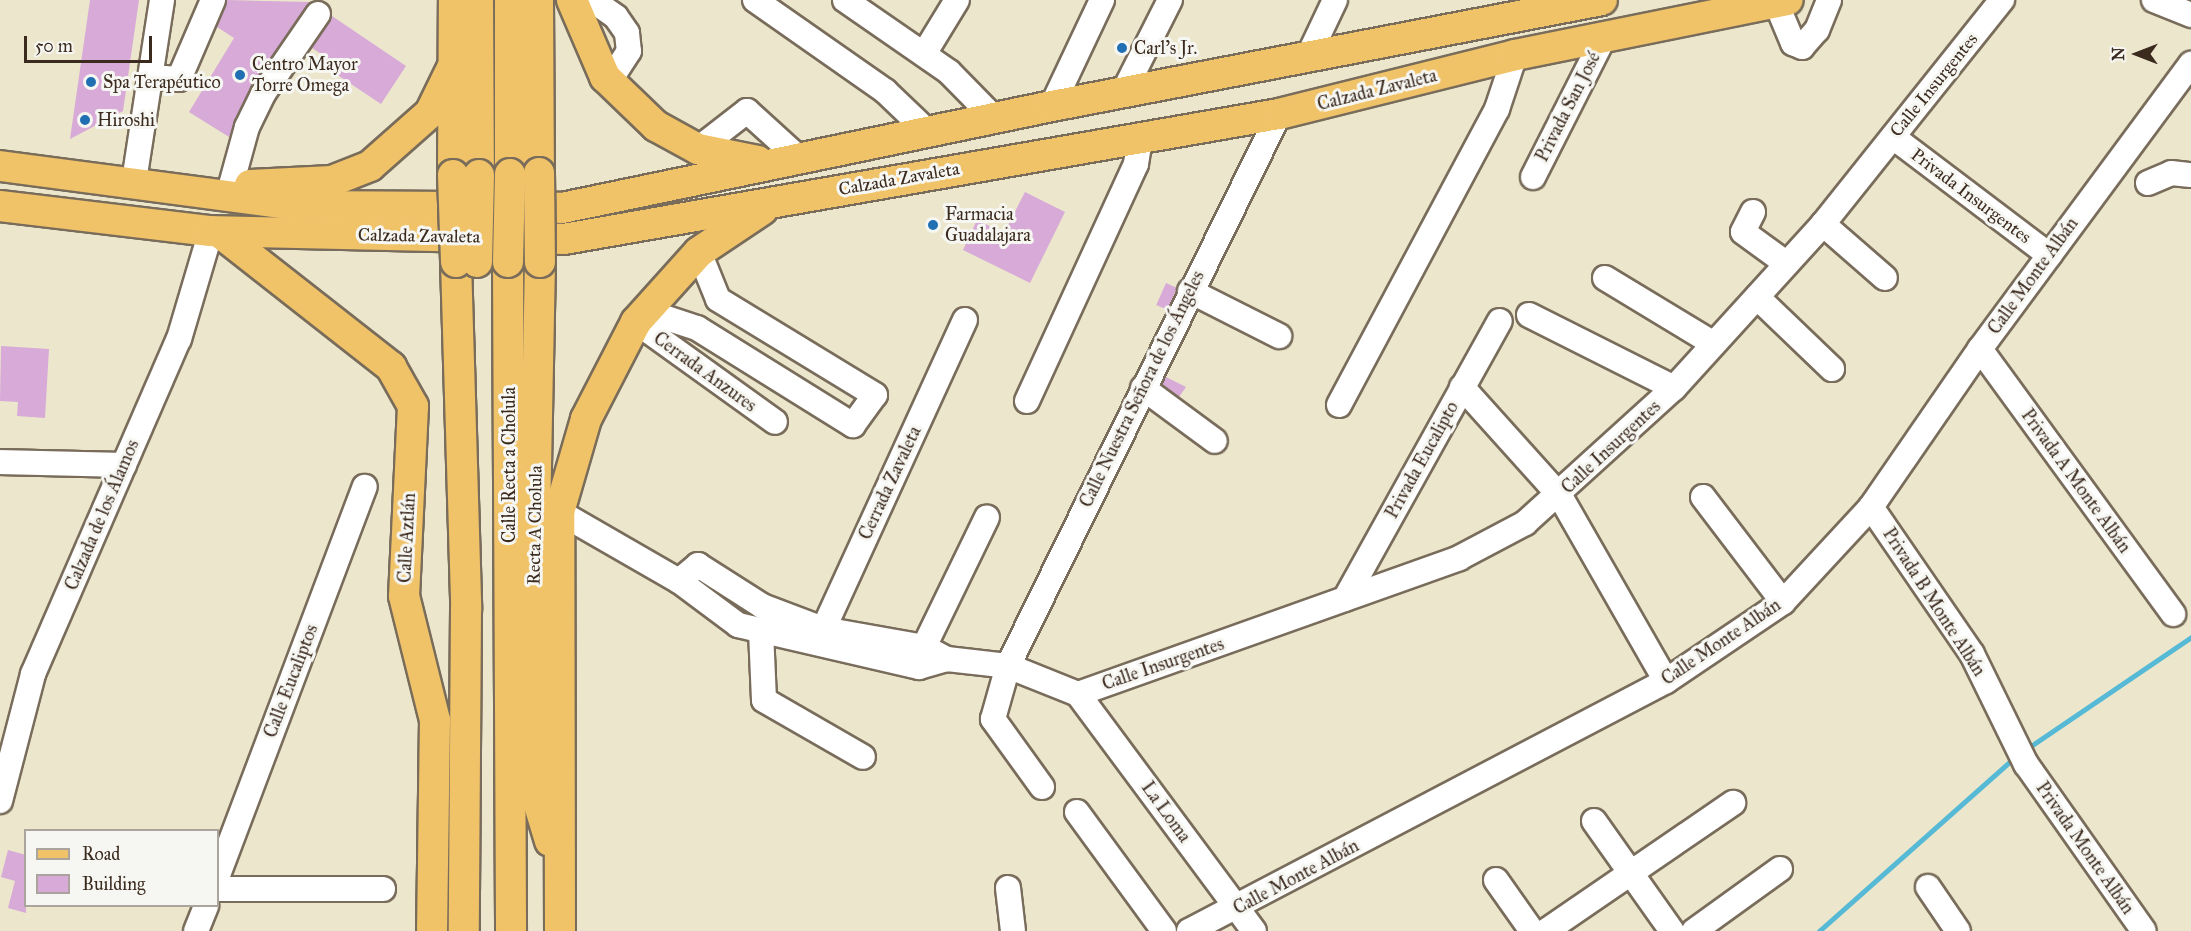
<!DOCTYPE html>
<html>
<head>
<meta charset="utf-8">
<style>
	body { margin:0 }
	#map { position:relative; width:2191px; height:931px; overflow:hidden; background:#ece7cc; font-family:"IM FELL Great Primer",serif }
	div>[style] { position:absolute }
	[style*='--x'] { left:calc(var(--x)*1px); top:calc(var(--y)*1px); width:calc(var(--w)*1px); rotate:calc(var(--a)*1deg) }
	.stream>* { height:5px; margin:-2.5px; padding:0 2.5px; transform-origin:2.5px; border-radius:2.5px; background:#56b9d5 }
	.building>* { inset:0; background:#d7aad8; transform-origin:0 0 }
	.roads { filter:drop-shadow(2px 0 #796c5b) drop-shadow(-2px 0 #796c5b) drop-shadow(0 2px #796c5b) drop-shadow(0 -2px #796c5b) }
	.minor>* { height:24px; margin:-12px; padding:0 12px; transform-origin:12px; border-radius:12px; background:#fff }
	.major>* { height:30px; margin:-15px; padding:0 15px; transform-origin:15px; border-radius:15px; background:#f1c369 }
	.bridges { filter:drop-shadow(2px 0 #796c5b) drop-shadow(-2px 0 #796c5b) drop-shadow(0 2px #796c5b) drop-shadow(0 -2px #796c5b) }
	.major-bridge>* { height:30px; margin:-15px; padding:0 15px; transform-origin:15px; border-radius:15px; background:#f1c369 }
	.dots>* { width:16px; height:16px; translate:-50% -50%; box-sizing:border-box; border:3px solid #f6f6f2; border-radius:50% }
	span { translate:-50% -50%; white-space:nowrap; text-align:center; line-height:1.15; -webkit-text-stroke:6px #f6f6f2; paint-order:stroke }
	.poi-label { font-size:18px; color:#3b2a1e }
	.left { translate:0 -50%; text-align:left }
	.street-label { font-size:18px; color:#3b2a1e }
	.legend { position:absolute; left:24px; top:829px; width:195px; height:78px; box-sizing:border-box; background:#f6f6f2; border:2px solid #aba49d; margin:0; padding:8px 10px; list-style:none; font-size:18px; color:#3b2a1e }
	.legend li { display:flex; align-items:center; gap:12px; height:30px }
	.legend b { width:30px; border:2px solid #aba49d }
	.north { position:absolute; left:2107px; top:24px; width:60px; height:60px; -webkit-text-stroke:4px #f6f6f2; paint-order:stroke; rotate:270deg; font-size:16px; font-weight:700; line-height:24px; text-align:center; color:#3b2a1e }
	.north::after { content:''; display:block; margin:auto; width:21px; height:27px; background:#3b2a1e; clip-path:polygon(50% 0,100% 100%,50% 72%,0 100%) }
	.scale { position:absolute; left:24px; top:36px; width:128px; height:27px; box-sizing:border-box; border:3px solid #3b2a1e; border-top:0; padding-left:8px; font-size:18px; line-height:21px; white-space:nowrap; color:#3b2a1e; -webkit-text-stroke:4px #f6f6f2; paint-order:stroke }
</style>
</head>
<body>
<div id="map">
	<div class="stream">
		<i style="--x:2025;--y:750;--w:201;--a:-34.2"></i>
		<i style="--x:1819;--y:931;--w:262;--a:-41.6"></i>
	</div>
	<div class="building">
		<i style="clip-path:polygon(90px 0,139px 0,123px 111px,70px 139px)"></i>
		<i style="clip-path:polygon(227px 0,311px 2px,251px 86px,229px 137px,189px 112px,234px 38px,217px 27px)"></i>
		<i style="clip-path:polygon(332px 16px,406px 66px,381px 104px,321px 64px,326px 57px,312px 48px)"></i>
		<i style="clip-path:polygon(1025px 192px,1065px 212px,1030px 283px,963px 250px,977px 220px,1004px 233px)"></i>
		<i style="left:1166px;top:283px;width:12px;height:24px;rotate:24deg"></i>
		<i style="clip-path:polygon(1px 346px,49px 349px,45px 418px,17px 416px,18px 402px,0 401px)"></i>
		<i style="clip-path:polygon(1166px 377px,1186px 387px,1179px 397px,1162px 384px)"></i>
		<i style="clip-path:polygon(8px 850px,26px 855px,26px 913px,8px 908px,15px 881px,1px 877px)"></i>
	</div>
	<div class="roads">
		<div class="minor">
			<i style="--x:592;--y:0;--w:29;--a:35"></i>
			<i style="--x:616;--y:17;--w:19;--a:55"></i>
			<i style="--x:627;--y:33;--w:18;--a:84"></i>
			<i style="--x:629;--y:51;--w:37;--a:123"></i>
			<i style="--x:755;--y:0;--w:159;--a:35"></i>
			<i style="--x:885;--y:91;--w:59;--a:43.6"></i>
			<i style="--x:845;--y:0;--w:126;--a:34.7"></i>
			<i style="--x:949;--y:72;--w:64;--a:45.6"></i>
			<i style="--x:1775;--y:0;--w:47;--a:67.3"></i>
			<i style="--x:1793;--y:43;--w:10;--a:24"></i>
			<i style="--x:1802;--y:47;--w:23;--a:-49"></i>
			<i style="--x:1817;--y:30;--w:32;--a:-68"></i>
			<i style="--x:2154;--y:0;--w:40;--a:22"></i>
			<i style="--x:924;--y:54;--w:63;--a:-58.6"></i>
			<i style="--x:1307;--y:59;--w:65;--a:-64.6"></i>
			<i style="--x:151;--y:77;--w:28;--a:4"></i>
			<i style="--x:179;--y:79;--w:86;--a:-66.7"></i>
			<i style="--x:1123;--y:93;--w:104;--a:-63.2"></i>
			<i style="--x:1052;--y:106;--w:117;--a:-64.7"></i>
			<i style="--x:1893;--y:137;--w:196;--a:37.1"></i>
			<i style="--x:698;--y:149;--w:62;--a:-37.8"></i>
			<i style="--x:747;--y:111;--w:72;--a:42.2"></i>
			<i style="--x:1533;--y:177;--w:157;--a:-63.1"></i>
			<i style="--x:134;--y:181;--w:183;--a:-81.2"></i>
			<i style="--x:2148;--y:183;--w:25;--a:-23"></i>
			<i style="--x:2171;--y:173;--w:20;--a:6"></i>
			<i style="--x:231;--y:185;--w:60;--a:-74.6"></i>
			<i style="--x:247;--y:127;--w:37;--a:-64"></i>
			<i style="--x:263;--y:94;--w:97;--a:-55.5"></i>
			<i style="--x:1753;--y:212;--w:22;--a:117"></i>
			<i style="--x:1743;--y:232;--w:54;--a:36"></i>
			<i style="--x:1823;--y:224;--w:82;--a:41.1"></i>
			<i style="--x:1605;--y:278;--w:127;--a:31.2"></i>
			<i style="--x:1190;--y:291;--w:100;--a:26.8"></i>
			<i style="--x:1757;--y:297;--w:104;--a:43.8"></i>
			<i style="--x:645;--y:311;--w:55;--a:18.1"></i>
			<i style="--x:697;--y:328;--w:184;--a:31.9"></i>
			<i style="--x:853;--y:425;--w:37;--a:-54"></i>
			<i style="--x:875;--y:395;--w:184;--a:-148.6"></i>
			<i style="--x:718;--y:299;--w:51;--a:-112"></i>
			<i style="--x:1529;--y:315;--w:162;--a:26.7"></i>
			<i style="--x:636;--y:322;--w:171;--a:35.7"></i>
			<i style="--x:1980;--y:349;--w:328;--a:53.9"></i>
			<i style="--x:1462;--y:387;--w:147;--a:48"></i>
			<i style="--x:1560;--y:496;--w:213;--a:60.2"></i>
			<i style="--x:1143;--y:388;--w:89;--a:36.4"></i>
			<i style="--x:1027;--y:401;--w:261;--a:-65.3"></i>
			<i style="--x:1136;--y:164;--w:25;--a:-81"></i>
			<i style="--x:1339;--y:405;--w:336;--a:-61.9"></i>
			<i style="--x:1497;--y:109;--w:57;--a:-71.6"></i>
			<i style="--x:0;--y:462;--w:124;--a:1.4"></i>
			<i style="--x:1703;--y:497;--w:132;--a:52.7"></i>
			<i style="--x:1871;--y:507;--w:178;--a:55.5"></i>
			<i style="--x:1972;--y:654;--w:123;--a:63.9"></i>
			<i style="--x:2026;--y:764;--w:204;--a:54.8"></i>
			<i style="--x:559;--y:512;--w:138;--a:29.9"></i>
			<i style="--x:679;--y:581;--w:74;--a:36.7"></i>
			<i style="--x:738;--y:625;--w:186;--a:13.1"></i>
			<i style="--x:919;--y:667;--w:29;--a:-16"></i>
			<i style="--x:679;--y:581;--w:25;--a:-40"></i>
			<i style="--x:698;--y:565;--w:76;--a:32.6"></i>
			<i style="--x:762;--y:606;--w:65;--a:20.7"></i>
			<i style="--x:823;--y:629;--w:103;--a:10.1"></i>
			<i style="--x:924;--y:647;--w:26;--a:28"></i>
			<i style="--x:947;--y:659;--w:61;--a:6.5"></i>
			<i style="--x:1008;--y:666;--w:75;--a:21.8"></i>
			<i style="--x:1078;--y:694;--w:295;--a:53.4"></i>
			<i style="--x:1345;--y:599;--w:318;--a:-60.9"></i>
			<i style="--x:761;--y:631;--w:69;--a:87.5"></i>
			<i style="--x:764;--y:700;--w:114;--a:29.9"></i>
			<i style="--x:818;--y:641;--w:353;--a:-65.4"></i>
			<i style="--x:924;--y:647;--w:144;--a:-64.1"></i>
			<i style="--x:1078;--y:694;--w:405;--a:-19.6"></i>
			<i style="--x:1459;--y:558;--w:75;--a:-27.9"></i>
			<i style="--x:1525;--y:523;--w:201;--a:-42.2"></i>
			<i style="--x:1674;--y:388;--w:222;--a:-47.7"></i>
			<i style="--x:1823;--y:224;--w:287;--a:-51.4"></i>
			<i style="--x:1042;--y:787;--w:84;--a:-125.8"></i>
			<i style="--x:993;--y:719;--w:55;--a:-74.2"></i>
			<i style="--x:1008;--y:666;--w:615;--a:-63.85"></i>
			<i style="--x:0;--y:801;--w:131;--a:-75.4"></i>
			<i style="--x:33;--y:674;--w:365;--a:-66.5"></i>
			<i style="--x:179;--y:339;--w:113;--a:-73.5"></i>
			<i style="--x:1077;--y:812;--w:147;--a:53.8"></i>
			<i style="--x:1594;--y:821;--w:135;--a:54.7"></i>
			<i style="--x:218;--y:875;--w:415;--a:-69.3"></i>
			<i style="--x:1496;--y:880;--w:62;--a:54.8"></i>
			<i style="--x:1928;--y:887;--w:53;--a:55.7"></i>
			<i style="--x:1008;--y:888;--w:43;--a:83.4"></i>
			<i style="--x:218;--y:889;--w:165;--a:0"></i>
			<i style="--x:196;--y:931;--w:27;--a:-68"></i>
			<i style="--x:1189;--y:931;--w:539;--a:-27.66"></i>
			<i style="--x:1666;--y:681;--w:141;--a:-34"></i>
			<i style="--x:1783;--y:602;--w:129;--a:-47.2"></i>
			<i style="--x:1871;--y:507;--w:192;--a:-55.4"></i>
			<i style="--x:1980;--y:349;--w:355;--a:-53.5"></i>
			<i style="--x:1546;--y:931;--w:227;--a:-34.4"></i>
			<i style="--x:1694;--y:931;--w:106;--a:-35.8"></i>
		</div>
		<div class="major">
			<i style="--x:478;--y:0;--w:175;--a:89.7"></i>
			<i style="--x:510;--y:0;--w:174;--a:90"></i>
			<i style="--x:538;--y:0;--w:173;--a:89.7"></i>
			<i style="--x:572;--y:0;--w:84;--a:66.8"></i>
			<i style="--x:605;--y:77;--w:71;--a:43.9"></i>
			<i style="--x:656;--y:126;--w:48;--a:28.7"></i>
			<i style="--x:698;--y:149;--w:61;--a:11.3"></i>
			<i style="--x:0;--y:166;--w:305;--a:7.5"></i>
			<i style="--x:302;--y:206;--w:260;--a:0.4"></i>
			<i style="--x:562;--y:208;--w:501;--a:-11.76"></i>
			<i style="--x:1052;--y:106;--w:560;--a:-10.91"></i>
			<i style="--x:453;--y:175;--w:175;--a:-89.7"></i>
			<i style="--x:250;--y:185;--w:82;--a:-2.8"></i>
			<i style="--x:332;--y:181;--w:41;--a:-21.5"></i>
			<i style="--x:370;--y:166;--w:80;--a:-41.5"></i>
			<i style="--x:430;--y:113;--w:55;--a:-63.9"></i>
			<i style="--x:0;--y:206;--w:212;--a:6.8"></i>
			<i style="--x:211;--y:231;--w:353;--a:1.3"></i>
			<i style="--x:564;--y:239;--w:726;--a:-9.92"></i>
			<i style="--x:1279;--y:114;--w:243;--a:-14"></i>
			<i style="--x:1515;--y:55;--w:278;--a:-11.4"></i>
			<i style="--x:219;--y:232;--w:219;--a:38.1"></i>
			<i style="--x:391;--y:367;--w:45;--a:60.6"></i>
			<i style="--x:413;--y:406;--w:190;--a:92.7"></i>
			<i style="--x:404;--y:596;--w:128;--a:76"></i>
			<i style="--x:435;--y:720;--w:211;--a:90.8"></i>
			<i style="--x:456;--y:262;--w:347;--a:88.3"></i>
			<i style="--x:466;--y:609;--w:322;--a:90.4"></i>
			<i style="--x:508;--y:262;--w:669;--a:89.74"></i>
			<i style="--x:540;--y:262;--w:513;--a:91.12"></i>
			<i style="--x:530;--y:775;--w:69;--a:73.1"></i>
			<i style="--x:560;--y:931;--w:419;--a:-90.1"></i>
			<i style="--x:559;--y:512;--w:97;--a:-73.8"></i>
			<i style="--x:586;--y:419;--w:109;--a:-62.7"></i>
			<i style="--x:636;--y:322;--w:94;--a:-48"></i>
			<i style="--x:699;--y:252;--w:76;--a:-33.7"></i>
		</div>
	</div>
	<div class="bridges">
		<div class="major-bridge">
			<i style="--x:539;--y:173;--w:89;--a:89.4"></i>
			<i style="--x:453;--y:175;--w:87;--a:88"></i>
			<i style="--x:477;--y:262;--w:87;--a:-88.7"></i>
			<i style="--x:508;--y:262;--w:88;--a:-88.7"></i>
		</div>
	</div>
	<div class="dots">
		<i style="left:1122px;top:48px;background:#1f6fb2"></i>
		<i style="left:240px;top:75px;background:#1f6fb2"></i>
		<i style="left:91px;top:82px;background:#1f6fb2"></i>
		<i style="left:85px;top:120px;background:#1f6fb2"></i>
		<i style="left:933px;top:225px;background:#1f6fb2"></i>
	</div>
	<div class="poi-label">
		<span class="left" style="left:1134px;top:48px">Carl's Jr.</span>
		<span class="left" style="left:252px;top:75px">Centro Mayor<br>Torre Omega</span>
		<span class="left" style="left:103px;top:82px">Spa Terapéutico</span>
		<span class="left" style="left:97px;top:120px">Hiroshi</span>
		<span class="left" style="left:945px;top:225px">Farmacia<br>Guadalajara</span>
	</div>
	<div class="street-label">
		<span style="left:1934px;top:85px;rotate:-51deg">Calle Insurgentes</span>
		<span style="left:1377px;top:90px;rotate:-14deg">Calzada Zavaleta</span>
		<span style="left:1568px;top:107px;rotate:-63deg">Privada San José</span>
		<span style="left:899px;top:179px;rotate:-10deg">Calzada Zavaleta</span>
		<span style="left:1971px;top:196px;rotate:37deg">Privada Insurgentes</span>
		<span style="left:419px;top:236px;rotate:1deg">Calzada Zavaleta</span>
		<span style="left:2033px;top:276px;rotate:-54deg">Calle Monte Albán</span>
		<span style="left:705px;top:372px;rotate:36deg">Cerrada Anzures</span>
		<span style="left:1142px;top:389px;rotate:-64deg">Calle Nuestra Señora de los Ángeles</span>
		<span style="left:1611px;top:447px;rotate:-43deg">Calle Insurgentes</span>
		<span style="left:1422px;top:460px;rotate:-61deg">Privada Eucalipto</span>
		<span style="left:509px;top:465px;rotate:-90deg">Calle Recta a Cholula</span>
		<span style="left:2076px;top:481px;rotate:54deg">Privada A Monte Albán</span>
		<span style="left:890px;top:483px;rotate:-65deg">Cerrada Zavaleta</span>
		<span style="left:102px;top:515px;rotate:-67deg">Calzada de los Álamos</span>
		<span style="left:535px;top:525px;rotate:-89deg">Recta A Cholula</span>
		<span style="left:407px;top:538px;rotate:-87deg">Calle Aztlán</span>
		<span style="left:1934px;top:602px;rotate:57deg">Privada B Monte Albán</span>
		<span style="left:1721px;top:642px;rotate:-34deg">Calle Monte Albán</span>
		<span style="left:1163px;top:664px;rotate:-19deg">Calle Insurgentes</span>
		<span style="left:291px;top:681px;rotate:-69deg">Calle Eucaliptos</span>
		<span style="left:1166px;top:812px;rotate:54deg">La Loma</span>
		<span style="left:2085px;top:848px;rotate:55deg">Privada Monte Albán</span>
		<span style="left:1296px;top:877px;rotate:-28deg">Calle Monte Albán</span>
	</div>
	<ul class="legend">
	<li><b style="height:8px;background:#f1c369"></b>Road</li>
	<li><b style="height:16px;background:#d7aad8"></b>Building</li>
	</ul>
	<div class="north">N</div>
	<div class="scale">50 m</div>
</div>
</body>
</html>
